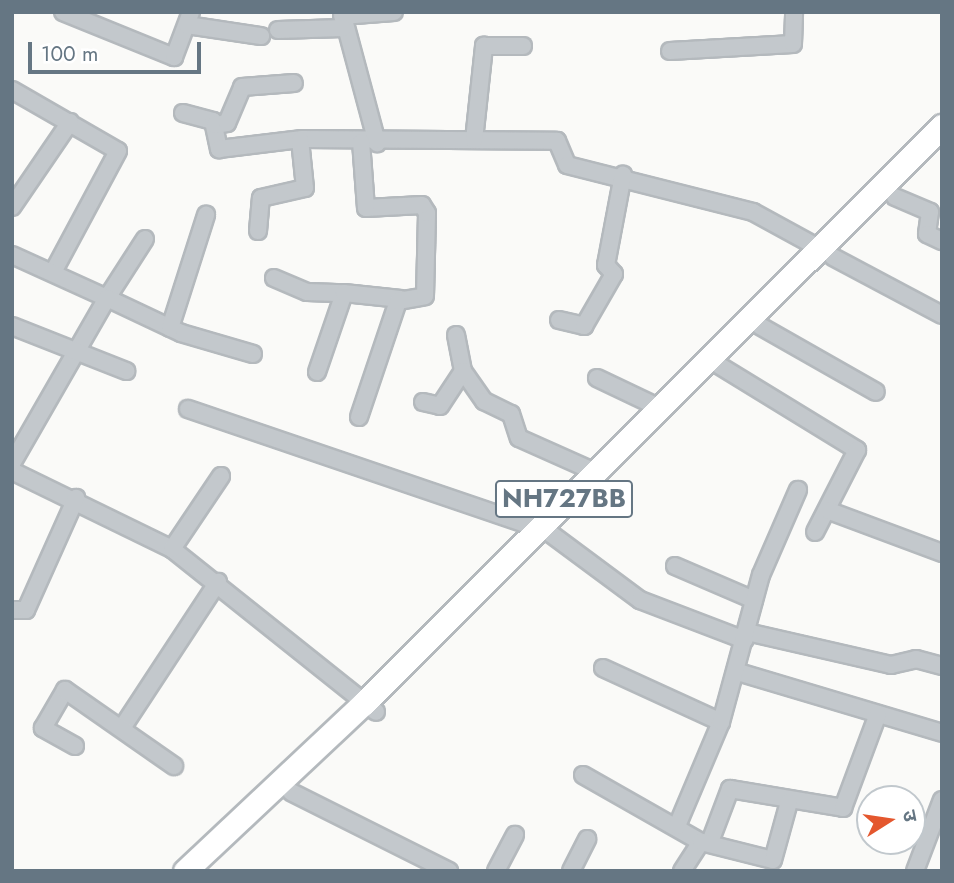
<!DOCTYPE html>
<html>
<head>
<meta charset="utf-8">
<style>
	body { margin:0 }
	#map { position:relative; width:954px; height:883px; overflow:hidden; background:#fafaf8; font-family:Jost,"Noto Sans Devanagari",sans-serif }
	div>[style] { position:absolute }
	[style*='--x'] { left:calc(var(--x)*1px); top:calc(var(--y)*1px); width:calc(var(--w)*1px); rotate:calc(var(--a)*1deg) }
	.roads { filter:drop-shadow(2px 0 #b4b9bd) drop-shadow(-2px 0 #b4b9bd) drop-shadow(0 2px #b4b9bd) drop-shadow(0 -2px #b4b9bd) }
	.minor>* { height:16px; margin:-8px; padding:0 8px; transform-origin:8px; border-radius:8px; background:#c3c8cc }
	.highway>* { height:23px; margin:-11.5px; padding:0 11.5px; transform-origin:11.5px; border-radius:11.5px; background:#fff }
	span { translate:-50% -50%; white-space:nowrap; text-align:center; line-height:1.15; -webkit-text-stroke:7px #fff; paint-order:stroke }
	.shield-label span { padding:2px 5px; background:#fff; border:2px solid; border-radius:5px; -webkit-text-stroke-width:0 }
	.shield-label { font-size:26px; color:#657683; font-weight:700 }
	.frame { position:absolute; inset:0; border:14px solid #657683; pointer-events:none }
	.north { position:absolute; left:856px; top:785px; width:70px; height:70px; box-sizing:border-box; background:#fff; border:2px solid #c1c8cd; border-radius:50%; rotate:78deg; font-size:19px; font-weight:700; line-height:28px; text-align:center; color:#657683 }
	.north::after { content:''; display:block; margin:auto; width:24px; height:32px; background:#e4572e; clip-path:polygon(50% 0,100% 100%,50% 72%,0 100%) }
	.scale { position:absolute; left:28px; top:42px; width:173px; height:32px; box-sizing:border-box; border:4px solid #657683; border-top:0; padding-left:9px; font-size:21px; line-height:24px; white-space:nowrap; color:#657683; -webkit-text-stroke:5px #fff; paint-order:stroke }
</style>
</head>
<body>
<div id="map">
	<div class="roads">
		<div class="minor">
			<i style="--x:63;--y:12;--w:120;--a:22.1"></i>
			<i style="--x:174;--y:57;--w:48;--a:-69.3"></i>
			<i style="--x:342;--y:12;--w:136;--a:75"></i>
			<i style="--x:342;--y:16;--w:52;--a:-4.4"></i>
			<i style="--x:187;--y:25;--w:75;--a:8.5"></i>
			<i style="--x:278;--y:30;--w:65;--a:-1.8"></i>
			<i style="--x:670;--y:51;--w:123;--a:-3.3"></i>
			<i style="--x:793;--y:44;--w:32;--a:-88"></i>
			<i style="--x:12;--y:90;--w:122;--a:29.9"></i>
			<i style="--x:118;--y:151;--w:137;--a:118.2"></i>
			<i style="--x:183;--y:113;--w:31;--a:15"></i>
			<i style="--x:213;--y:121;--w:29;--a:78"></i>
			<i style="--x:219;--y:149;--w:84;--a:-6.9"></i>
			<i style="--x:302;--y:139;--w:255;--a:0.4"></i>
			<i style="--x:557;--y:141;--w:26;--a:67"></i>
			<i style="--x:567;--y:165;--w:192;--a:14.2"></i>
			<i style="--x:753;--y:212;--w:75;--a:28.6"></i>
			<i style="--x:215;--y:125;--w:12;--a:-9"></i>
			<i style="--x:227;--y:123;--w:39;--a:-67"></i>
			<i style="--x:242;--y:87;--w:52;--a:-4.4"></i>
			<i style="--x:474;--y:140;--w:95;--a:-83.9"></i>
			<i style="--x:484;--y:46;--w:39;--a:0"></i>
			<i style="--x:895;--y:197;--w:38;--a:23"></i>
			<i style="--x:930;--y:212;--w:22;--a:98"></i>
			<i style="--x:927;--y:234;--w:17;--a:25"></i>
			<i style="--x:12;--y:207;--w:103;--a:-55.7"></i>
			<i style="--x:258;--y:231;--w:33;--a:-85"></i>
			<i style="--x:261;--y:198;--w:45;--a:-12.8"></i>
			<i style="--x:305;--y:188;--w:48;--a:-95.9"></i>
			<i style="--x:145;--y:239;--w:70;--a:122.8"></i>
			<i style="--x:107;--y:298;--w:82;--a:25.3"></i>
			<i style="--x:181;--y:333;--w:75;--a:16.3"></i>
			<i style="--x:12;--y:255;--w:104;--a:24.4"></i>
			<i style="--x:107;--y:298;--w:190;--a:119.9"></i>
			<i style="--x:833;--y:257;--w:123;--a:28"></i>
			<i style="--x:274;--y:278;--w:36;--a:23"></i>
			<i style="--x:307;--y:292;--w:37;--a:2"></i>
			<i style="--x:559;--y:320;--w:26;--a:13"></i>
			<i style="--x:584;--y:326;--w:60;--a:-60"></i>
			<i style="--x:614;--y:274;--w:12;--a:-132"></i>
			<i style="--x:606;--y:265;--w:92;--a:-79.3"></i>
			<i style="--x:12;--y:326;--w:123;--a:21.5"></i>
			<i style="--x:760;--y:326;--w:133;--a:29.6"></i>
			<i style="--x:170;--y:328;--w:119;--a:-72.3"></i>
			<i style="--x:456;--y:335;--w:37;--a:79"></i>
			<i style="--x:463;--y:371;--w:37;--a:55"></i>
			<i style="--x:484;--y:401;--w:30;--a:26"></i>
			<i style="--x:511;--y:414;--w:25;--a:72"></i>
			<i style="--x:519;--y:438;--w:81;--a:24"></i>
			<i style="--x:720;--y:366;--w:161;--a:31.5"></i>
			<i style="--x:857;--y:450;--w:92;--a:117.1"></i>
			<i style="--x:317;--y:372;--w:83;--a:-71.1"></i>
			<i style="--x:344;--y:293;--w:57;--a:6"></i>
			<i style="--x:597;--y:378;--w:68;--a:25.4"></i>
			<i style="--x:423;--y:402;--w:17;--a:13"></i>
			<i style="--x:440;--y:406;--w:42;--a:-56.7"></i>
			<i style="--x:188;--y:409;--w:367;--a:18.8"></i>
			<i style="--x:359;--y:417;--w:122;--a:-71.4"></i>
			<i style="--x:398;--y:301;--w:27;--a:-10"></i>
			<i style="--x:425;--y:296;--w:83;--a:-88.6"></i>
			<i style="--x:427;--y:213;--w:9;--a:-122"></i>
			<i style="--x:422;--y:205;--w:56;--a:176.9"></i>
			<i style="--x:366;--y:208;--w:66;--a:-94.3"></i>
			<i style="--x:12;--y:471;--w:178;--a:26"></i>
			<i style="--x:172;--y:549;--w:261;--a:38.6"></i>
			<i style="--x:827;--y:510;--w:123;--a:20.5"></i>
			<i style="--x:551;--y:534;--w:111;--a:36.6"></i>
			<i style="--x:640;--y:600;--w:112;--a:20.9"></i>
			<i style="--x:172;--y:549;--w:88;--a:-56.1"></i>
			<i style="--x:675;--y:566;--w:86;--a:23.3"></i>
			<i style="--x:12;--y:610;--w:14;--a:0"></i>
			<i style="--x:26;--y:610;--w:123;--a:-65.9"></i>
			<i style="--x:747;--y:632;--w:148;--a:12.9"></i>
			<i style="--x:891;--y:665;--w:26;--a:-13"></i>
			<i style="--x:916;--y:659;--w:27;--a:15"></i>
			<i style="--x:603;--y:668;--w:130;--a:24.6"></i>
			<i style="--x:738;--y:672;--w:213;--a:16.6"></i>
			<i style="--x:122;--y:728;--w:175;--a:-56.7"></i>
			<i style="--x:75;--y:746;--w:37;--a:-151"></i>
			<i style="--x:43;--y:728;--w:44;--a:-59.9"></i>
			<i style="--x:65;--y:690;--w:133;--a:34.9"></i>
			<i style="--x:583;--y:775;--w:136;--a:29.6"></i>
			<i style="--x:291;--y:792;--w:177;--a:26.6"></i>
			<i style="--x:677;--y:826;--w:113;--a:-67.1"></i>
			<i style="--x:721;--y:722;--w:152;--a:-74.8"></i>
			<i style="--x:761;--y:575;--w:93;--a:-66.5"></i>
			<i style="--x:710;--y:842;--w:57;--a:-69.3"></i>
			<i style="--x:730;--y:789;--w:115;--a:9.5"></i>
			<i style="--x:843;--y:808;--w:100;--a:-69.6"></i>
			<i style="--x:496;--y:871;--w:41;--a:-62.2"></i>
			<i style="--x:571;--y:871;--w:36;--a:-63"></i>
			<i style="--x:682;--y:871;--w:35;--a:-57"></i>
			<i style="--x:701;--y:842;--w:74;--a:14"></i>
			<i style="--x:773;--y:860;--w:60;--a:-74.6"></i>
			<i style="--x:915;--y:871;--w:76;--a:-69.2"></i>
		</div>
		<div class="highway">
			<i style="--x:185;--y:871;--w:245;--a:-43.2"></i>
			<i style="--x:364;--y:703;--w:817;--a:-44.95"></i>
		</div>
	</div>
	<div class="shield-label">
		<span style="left:564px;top:499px">NH727BB</span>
	</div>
	<div class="frame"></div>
	<div class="north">उ</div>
	<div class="scale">100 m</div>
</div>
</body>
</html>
